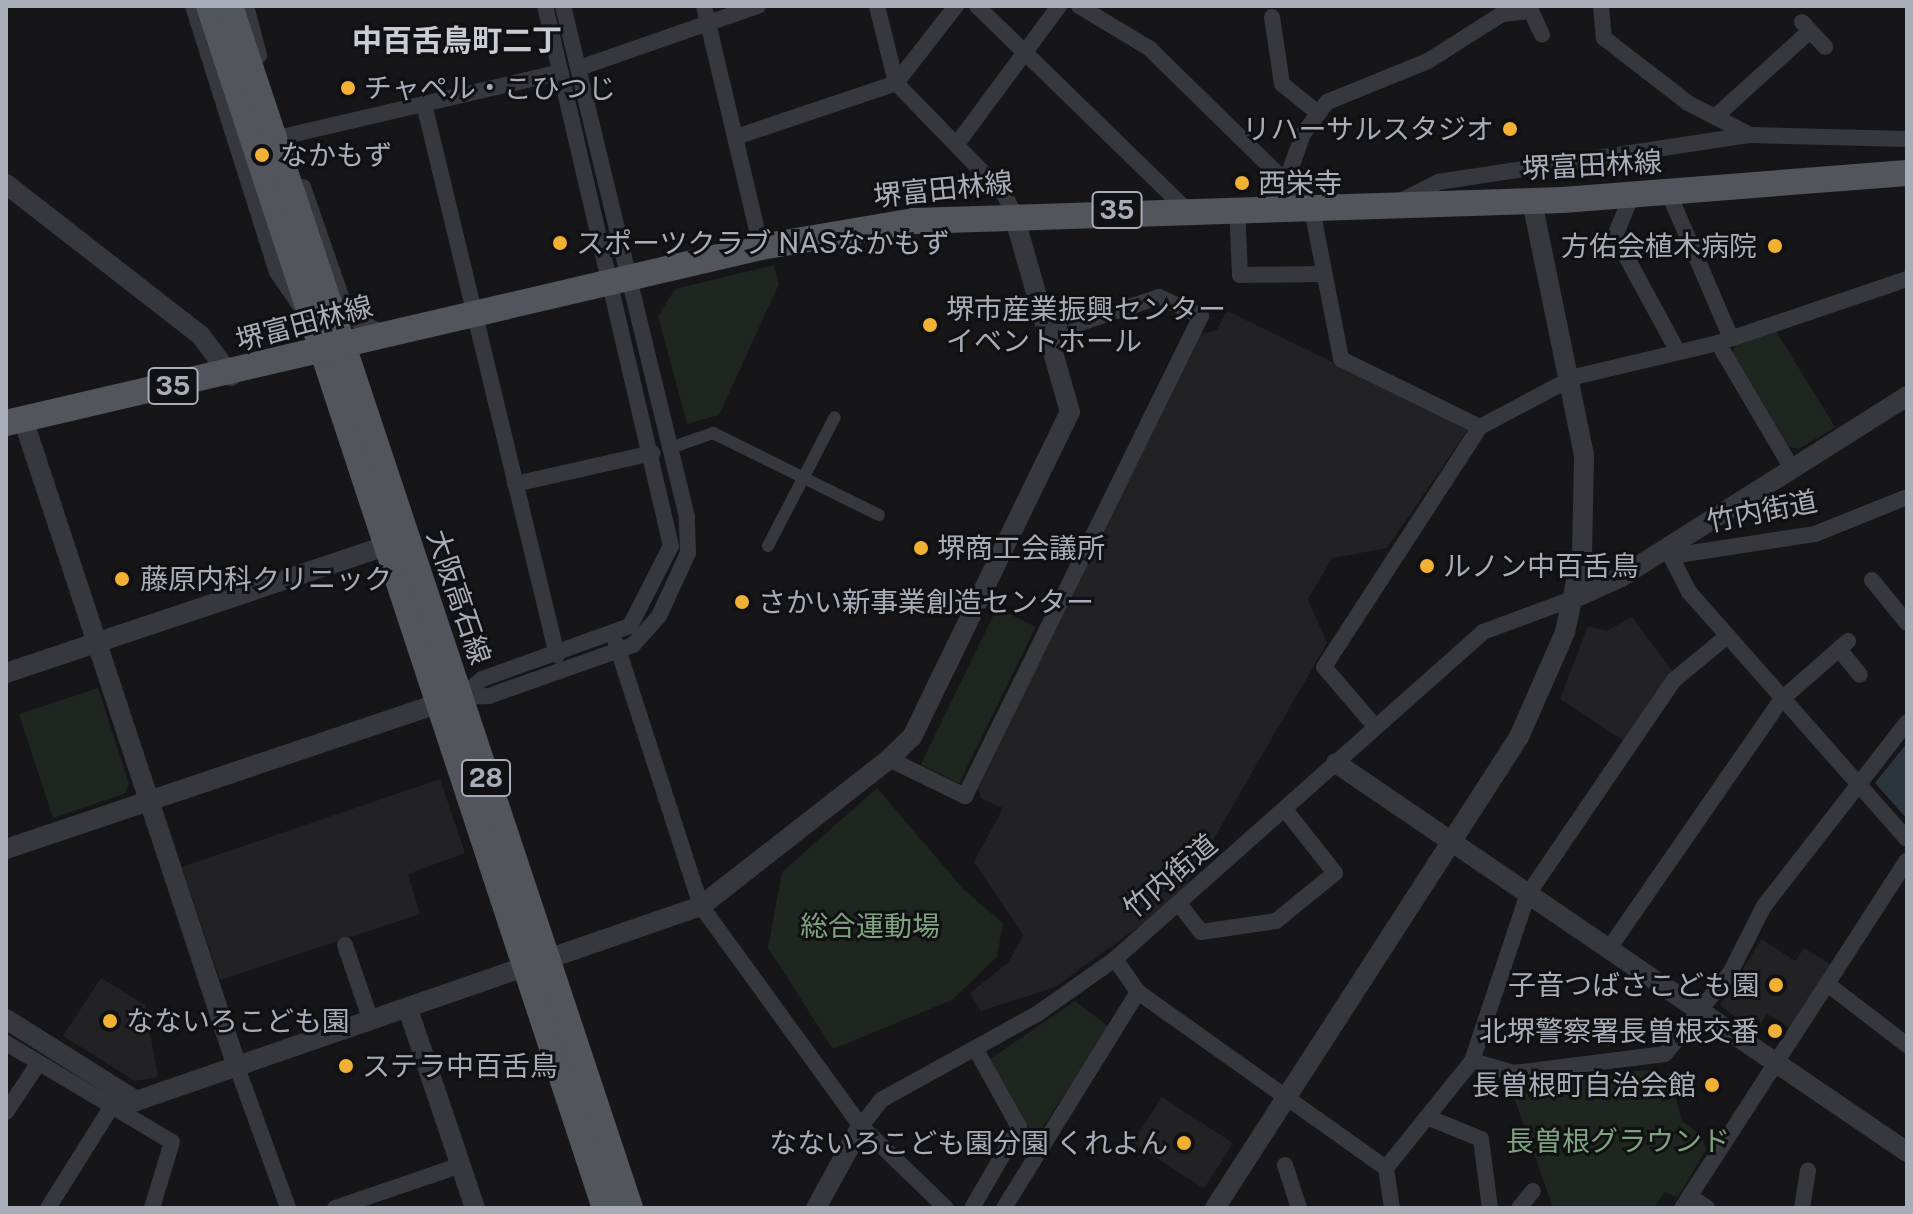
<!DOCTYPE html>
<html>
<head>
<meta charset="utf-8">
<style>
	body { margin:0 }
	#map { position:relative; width:1913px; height:1214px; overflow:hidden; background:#161618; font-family:"Public Sans","Noto Sans JP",sans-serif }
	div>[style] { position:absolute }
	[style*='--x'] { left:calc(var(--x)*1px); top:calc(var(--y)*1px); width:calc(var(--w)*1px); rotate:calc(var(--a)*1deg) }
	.built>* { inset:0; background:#222225; transform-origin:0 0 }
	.green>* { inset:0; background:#1e261f; transform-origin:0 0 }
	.water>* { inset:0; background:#2c353c }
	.pedestrian>* { height:12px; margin:-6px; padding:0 6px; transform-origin:6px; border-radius:6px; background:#37383d }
	.minor>* { height:16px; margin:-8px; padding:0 8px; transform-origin:8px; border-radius:8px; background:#37383d }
	.tertiary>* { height:20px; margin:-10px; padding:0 10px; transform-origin:10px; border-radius:10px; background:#37383d }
	.primary>* { height:26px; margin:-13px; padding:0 13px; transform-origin:13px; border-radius:13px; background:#53555c }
	.dots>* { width:22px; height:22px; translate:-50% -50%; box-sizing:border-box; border:4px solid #111113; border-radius:50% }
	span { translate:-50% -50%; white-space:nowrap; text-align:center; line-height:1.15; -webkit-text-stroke:6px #111113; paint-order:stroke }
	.shield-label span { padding:2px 6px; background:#111113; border:2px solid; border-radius:6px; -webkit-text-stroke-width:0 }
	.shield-label { font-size:26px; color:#a8adb8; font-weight:700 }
	.poi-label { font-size:28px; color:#a8adb8 }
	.left { translate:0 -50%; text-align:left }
	.right { translate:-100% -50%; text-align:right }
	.street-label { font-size:28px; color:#a8adb8 }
	.park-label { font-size:28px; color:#7fa381 }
	.neighbourhood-label { font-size:30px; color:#c9ccd4; font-weight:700 }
	.frame { position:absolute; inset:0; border:8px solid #a8adb8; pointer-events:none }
</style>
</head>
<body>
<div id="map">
	<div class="built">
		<i style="clip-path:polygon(1227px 311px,1469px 428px,1387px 548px,1332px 558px,1308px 599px,1327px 643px,1180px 897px,1055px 987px,981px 1011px,970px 993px,1009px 962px,1023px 935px,974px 862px,1003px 808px,981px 798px,977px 785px,1201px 334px,1217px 330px)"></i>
		<i style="clip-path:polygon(1632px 617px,1673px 672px,1624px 741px,1560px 699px,1588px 626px,1606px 631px)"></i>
		<i style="clip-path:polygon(440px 779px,465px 853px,408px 874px,420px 914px,220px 980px,182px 867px)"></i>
		<i style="clip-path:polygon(1762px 939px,1795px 961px,1804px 948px,1833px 966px,1792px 1030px,1767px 1014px,1755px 1033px,1720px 1005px)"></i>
		<i style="clip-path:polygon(101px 978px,145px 1005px,158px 1077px,135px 1081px,63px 1036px)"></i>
		<i style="left:1162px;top:1097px;width:85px;height:54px;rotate:33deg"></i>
	</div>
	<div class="green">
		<i style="clip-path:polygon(774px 265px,779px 284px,719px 415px,687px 424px,658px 316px,675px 289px)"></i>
		<i style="clip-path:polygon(1776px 331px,1835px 427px,1799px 449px,1789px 447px,1732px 352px,1737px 343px)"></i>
		<i style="left:997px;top:608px;width:43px;height:174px;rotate:26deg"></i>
		<i style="clip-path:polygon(98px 688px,129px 784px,124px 794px,53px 818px,19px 714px)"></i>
		<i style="clip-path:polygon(877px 788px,964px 890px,1003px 923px,997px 957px,952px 1000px,833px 1049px,768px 948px,782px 872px)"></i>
		<i style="clip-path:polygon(1075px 1001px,1109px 1027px,1035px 1139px,990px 1059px)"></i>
		<i style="clip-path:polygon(1648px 1070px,1676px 1098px,1682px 1121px,1701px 1135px,1706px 1150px,1677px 1198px,1665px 1192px,1654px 1208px,1553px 1208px,1509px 1083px)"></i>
	</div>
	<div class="water">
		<i style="clip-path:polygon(1907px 743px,1907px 819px,1875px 783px)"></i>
	</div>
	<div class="pedestrian">
		<i style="--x:670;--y:448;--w:46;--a:-19.2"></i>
		<i style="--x:713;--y:433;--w:185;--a:26.3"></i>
		<i style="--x:768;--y:546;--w:145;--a:-62.6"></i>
	</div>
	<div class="minor">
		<i style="--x:193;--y:6;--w:279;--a:72.5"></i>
		<i style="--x:277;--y:272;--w:50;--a:55.7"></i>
		<i style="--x:246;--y:6;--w:51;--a:75.1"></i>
		<i style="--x:758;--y:6;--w:53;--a:161.2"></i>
		<i style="--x:708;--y:23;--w:230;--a:76.7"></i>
		<i style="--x:877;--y:6;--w:79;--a:76.1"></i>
		<i style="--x:896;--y:83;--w:155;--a:45.8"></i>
		<i style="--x:1004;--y:194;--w:20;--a:63"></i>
		<i style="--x:977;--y:6;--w:290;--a:44.2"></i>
		<i style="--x:1079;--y:6;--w:82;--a:31"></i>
		<i style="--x:1149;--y:48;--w:192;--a:44.4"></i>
		<i style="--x:1286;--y:182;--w:24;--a:68"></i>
		<i style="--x:1601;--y:6;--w:32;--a:85"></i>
		<i style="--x:1604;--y:38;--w:106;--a:37.7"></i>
		<i style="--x:1688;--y:103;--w:70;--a:27.3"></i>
		<i style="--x:1272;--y:17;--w:68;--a:81.5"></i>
		<i style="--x:1282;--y:84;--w:46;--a:38.9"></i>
		<i style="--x:1802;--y:22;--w:34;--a:47"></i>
		<i style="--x:579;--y:68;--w:137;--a:-19.2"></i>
		<i style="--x:708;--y:23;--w:17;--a:-103"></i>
		<i style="--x:424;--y:104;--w:567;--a:76.43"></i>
		<i style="--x:1715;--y:117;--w:128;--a:-42.2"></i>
		<i style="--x:286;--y:136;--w:282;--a:-13.1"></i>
		<i style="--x:736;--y:137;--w:169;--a:-18.6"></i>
		<i style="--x:896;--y:83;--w:98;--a:-52.1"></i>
		<i style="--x:957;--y:144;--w:172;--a:-53.5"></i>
		<i style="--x:1286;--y:182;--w:51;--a:-70.5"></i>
		<i style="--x:1303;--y:134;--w:40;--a:-53"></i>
		<i style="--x:1327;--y:102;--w:109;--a:-22.1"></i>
		<i style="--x:1428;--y:61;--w:88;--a:-32.4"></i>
		<i style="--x:1502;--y:14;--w:29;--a:-6"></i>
		<i style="--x:1531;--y:11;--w:26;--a:65"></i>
		<i style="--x:303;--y:187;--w:137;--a:70.8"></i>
		<i style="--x:348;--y:316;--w:39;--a:26"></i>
		<i style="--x:1669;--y:194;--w:157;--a:66.7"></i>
		<i style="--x:1631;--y:197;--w:42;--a:112.3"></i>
		<i style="--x:1615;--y:236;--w:132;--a:61.5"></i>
		<i style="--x:1403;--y:200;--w:39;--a:-27"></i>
		<i style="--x:1438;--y:182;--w:316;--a:-8.6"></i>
		<i style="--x:1750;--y:135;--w:157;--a:1.5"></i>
		<i style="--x:1311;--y:204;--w:158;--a:79"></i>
		<i style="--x:1341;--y:359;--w:155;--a:26.1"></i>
		<i style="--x:1237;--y:206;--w:69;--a:87.5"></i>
		<i style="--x:1240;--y:275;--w:81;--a:-0.7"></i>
		<i style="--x:1718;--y:343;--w:144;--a:59.5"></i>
		<i style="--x:515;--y:484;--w:141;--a:-12.7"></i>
		<i style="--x:1666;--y:547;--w:51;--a:62.9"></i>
		<i style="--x:1689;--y:592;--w:329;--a:48.6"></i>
		<i style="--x:1671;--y:556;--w:146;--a:-8.7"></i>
		<i style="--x:1815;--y:534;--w:99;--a:-21.9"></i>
		<i style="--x:1872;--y:580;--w:55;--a:50.9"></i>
		<i style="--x:616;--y:643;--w:276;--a:72.1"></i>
		<i style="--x:701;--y:906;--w:272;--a:54"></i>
		<i style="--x:861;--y:1126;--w:118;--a:44"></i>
		<i style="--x:1839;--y:649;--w:33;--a:51"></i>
		<i style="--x:460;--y:697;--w:29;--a:-2"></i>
		<i style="--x:489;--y:696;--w:153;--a:-19.5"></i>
		<i style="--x:633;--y:645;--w:39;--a:-48"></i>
		<i style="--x:659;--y:616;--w:69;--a:-65.3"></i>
		<i style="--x:688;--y:553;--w:36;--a:-92"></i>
		<i style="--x:687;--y:517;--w:526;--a:-103.64"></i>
		<i style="--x:460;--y:697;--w:28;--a:-39"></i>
		<i style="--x:482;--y:679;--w:157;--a:-19.7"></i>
		<i style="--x:630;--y:626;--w:90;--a:-62.9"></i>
		<i style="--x:671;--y:546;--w:555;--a:-103.13"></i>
		<i style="--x:1373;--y:724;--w:75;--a:-130.7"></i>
		<i style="--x:1324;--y:667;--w:286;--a:-57"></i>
		<i style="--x:1480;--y:427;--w:106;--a:-28"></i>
		<i style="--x:1574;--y:377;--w:148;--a:-13.3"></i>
		<i style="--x:1718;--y:343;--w:200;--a:-18.7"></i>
		<i style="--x:889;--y:759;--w:85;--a:26"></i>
		<i style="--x:965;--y:796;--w:535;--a:-63.82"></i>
		<i style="--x:1201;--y:316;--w:46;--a:-155.7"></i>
		<i style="--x:1159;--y:297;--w:115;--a:161.7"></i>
		<i style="--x:1180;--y:905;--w:34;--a:52"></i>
		<i style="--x:1201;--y:932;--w:76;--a:-8.3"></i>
		<i style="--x:1276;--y:921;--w:76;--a:-39.1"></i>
		<i style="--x:1335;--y:873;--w:78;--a:-128.2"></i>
		<i style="--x:345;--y:945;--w:80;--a:71.1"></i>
		<i style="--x:1608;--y:950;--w:305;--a:-55.3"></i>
		<i style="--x:1782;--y:699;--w:88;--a:-41.3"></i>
		<i style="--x:1115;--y:959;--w:40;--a:55.1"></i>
		<i style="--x:1138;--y:992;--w:304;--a:35.4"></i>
		<i style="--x:1386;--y:1168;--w:40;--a:81.5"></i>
		<i style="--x:1830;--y:986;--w:97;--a:37.5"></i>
		<i style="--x:6;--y:1043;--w:193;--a:30.8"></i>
		<i style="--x:172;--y:1142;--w:69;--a:106.9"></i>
		<i style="--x:1472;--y:1061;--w:44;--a:15.9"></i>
		<i style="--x:1514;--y:1073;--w:152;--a:-7.2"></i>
		<i style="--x:1665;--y:1054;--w:104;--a:-51.3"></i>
		<i style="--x:1730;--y:973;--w:75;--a:-63.1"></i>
		<i style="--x:1764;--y:906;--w:233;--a:-52.1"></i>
		<i style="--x:237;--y:1067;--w:150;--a:70.1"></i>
		<i style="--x:6;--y:1112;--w:58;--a:-56.3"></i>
		<i style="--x:1427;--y:1117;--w:58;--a:22.2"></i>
		<i style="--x:1481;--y:1139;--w:70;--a:82.6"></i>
		<i style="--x:861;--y:1126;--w:33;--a:-52"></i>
		<i style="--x:881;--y:1100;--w:178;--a:-28.9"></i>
		<i style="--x:1037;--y:1014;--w:95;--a:-35.2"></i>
		<i style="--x:1115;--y:959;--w:492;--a:-41.6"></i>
		<i style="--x:1483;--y:632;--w:98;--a:-20.3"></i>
		<i style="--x:1285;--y:1165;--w:45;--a:72"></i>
		<i style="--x:1386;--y:1168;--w:137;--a:-51.2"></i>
		<i style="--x:1472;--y:1061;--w:176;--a:-71.5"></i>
		<i style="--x:1528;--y:894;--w:259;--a:-55.7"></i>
		<i style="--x:1674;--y:680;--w:67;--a:-39.6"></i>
		<i style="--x:1690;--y:1196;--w:21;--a:35"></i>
		<i style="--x:48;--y:1208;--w:117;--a:-57.9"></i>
		<i style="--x:335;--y:1208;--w:133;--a:-18.8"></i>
		<i style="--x:972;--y:1208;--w:94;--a:-59.9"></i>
		<i style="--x:1019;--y:1127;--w:90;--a:-119.1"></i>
		<i style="--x:1004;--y:1208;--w:254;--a:-58.2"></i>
		<i style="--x:1519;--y:1208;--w:22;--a:-51"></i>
		<i style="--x:1682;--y:1208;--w:414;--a:-57.1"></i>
		<i style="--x:1802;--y:1208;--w:38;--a:-81"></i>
	</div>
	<div class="tertiary">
		<i style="--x:6;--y:184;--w:247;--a:37.9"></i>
		<i style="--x:201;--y:336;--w:50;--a:53.1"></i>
		<i style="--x:23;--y:419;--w:682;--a:71.72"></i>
		<i style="--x:1575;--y:598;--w:51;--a:-24.5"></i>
		<i style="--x:1621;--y:577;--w:338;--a:-32.3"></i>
		<i style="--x:6;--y:673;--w:397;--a:-18.5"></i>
		<i style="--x:1336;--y:763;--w:691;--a:34.27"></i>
		<i style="--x:6;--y:849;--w:471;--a:-18.6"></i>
		<i style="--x:408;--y:1009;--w:210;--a:71.4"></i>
		<i style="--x:6;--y:1019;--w:154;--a:32.2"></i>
		<i style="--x:136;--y:1101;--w:598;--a:-19.04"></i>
		<i style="--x:701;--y:906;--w:239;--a:-38"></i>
		<i style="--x:889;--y:759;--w:32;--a:-44"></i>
		<i style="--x:912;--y:737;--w:361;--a:-64.1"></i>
		<i style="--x:1070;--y:412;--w:208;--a:-105.9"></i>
		<i style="--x:816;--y:1208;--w:94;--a:-61.2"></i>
		<i style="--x:1215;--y:1208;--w:561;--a:-57.16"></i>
		<i style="--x:1519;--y:737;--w:115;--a:-66.3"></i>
		<i style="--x:1565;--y:632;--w:80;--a:-77.7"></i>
		<i style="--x:1582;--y:554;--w:99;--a:-88.8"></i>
		<i style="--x:1584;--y:455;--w:259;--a:-101.6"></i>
	</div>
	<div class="primary">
		<i style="--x:209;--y:6;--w:1266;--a:71.77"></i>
		<i style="--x:230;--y:6;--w:1267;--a:71.59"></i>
		<i style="--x:6;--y:423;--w:775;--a:-13.12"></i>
		<i style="--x:761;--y:247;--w:155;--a:-9.6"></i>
		<i style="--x:914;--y:221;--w:649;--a:-1.85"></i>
		<i style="--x:1563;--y:200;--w:345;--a:-4.5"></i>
	</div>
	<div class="dots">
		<i style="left:348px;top:88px;background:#f2b134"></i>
		<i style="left:1510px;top:129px;background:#f2b134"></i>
		<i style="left:262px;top:155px;background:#f2b134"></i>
		<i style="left:1242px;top:183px;background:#f2b134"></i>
		<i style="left:560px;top:243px;background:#f2b134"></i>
		<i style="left:1775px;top:246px;background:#f2b134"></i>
		<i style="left:930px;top:325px;background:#f2b134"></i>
		<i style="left:921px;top:548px;background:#f2b134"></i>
		<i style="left:1427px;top:566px;background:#f2b134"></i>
		<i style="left:122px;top:579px;background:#f2b134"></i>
		<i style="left:742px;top:602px;background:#f2b134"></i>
		<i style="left:1776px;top:985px;background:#f2b134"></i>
		<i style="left:110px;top:1021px;background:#f2b134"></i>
		<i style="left:1775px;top:1031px;background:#f2b134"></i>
		<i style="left:346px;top:1066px;background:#f2b134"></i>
		<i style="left:1712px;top:1085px;background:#f2b134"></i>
		<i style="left:1184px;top:1143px;background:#f2b134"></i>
	</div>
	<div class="shield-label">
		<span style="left:1117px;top:210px">35</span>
		<span style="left:173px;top:386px">35</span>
		<span style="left:486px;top:778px">28</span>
	</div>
	<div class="poi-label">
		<span class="left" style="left:364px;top:88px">チャペル・こひつじ</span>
		<span class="right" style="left:1494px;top:129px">リハーサルスタジオ</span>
		<span class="left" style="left:280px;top:155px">なかもず</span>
		<span class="left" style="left:1258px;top:183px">西栄寺</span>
		<span class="left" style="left:576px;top:243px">スポーツクラブ NASなかもず</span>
		<span class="right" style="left:1757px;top:246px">方佑会植木病院</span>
		<span class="left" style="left:946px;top:325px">堺市産業振興センター<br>イベントホール</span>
		<span class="left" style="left:937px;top:548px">堺商工会議所</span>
		<span class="left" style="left:1443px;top:566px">ルノン中百舌鳥</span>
		<span class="left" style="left:140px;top:579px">藤原内科クリニック</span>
		<span class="left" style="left:758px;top:602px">さかい新事業創造センター</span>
		<span class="right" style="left:1760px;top:985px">子音つばさこども園</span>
		<span class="left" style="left:126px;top:1021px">なないろこども園</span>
		<span class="right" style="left:1759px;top:1031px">北堺警察署長曽根交番</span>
		<span class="left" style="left:362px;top:1066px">ステラ中百舌鳥</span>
		<span class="right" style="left:1696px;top:1085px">長曽根町自治会館</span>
		<span class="right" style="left:1168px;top:1143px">なないろこども園分園 くれよん</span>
	</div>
	<div class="street-label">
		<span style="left:1592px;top:165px;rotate:-3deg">堺富田林線</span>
		<span style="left:943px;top:189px;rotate:-6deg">堺富田林線</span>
		<span style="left:304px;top:323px;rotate:-15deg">堺富田林線</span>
		<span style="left:1762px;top:511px;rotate:-11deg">竹内街道</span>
		<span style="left:459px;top:597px;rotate:71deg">大阪高石線</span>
		<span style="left:1170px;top:876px;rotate:-40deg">竹内街道</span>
	</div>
	<div class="park-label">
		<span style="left:870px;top:926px">総合運動場</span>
		<span style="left:1618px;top:1141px">長曽根グラウンド</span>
	</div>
	<div class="neighbourhood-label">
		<span style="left:457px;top:40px">中百舌鳥町二丁</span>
	</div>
	<div class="frame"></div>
</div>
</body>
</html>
